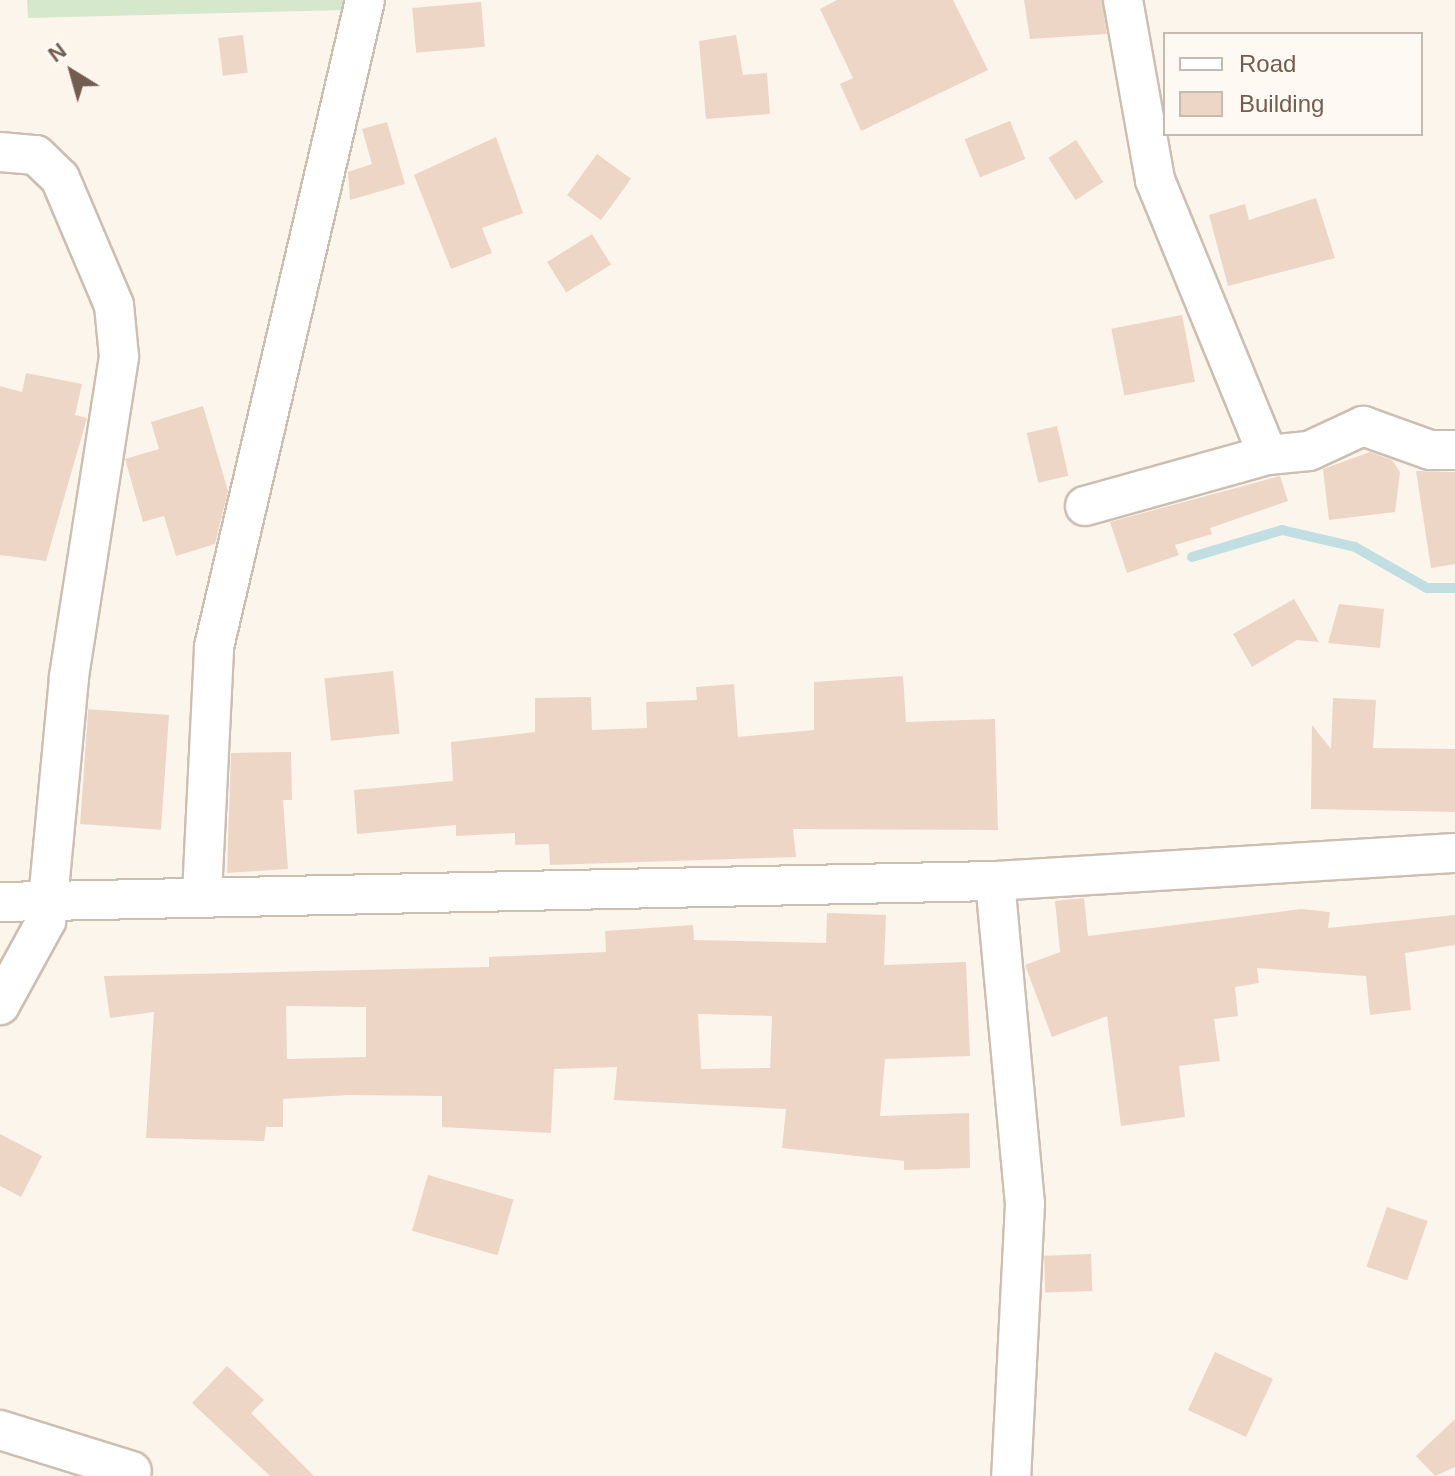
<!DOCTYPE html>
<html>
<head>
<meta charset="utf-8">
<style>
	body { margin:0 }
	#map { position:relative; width:1455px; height:1476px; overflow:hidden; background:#fbf5ec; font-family:Arial,sans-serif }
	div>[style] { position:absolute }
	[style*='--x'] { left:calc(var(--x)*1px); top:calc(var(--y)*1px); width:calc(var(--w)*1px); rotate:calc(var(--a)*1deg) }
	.green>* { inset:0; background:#d6e8cb }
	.stream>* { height:10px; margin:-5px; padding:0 5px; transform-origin:5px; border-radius:5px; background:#c1dee3 }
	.building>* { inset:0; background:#eed6c6; transform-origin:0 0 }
	.roads { filter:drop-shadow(2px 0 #cdbeb2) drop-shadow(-2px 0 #cdbeb2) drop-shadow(0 2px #cdbeb2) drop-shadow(0 -2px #cdbeb2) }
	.minor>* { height:38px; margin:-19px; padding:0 19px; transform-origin:19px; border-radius:19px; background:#fff }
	span { translate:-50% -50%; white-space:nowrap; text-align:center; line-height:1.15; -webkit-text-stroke:6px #fef9f2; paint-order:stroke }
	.legend { position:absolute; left:1163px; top:32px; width:260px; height:104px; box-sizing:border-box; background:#fef9f2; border:2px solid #c7bbb1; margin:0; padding:10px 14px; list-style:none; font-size:24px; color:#745d50 }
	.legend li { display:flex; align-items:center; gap:16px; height:40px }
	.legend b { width:40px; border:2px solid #c7bbb1 }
	.north { position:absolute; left:32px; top:32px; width:80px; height:80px; -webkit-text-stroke:6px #fef9f2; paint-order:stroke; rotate:323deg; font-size:22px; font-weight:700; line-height:32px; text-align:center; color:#745d50 }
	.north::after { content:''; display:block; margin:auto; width:28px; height:36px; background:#745d50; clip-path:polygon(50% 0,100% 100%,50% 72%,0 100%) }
</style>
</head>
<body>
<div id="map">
	<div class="green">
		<i style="clip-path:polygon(27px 0,346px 0,346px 10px,28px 18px)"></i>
	</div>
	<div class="stream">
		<i style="--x:1192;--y:557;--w:94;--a:-16.7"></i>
		<i style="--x:1282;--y:530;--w:75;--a:13.1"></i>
		<i style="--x:1355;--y:547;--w:83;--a:29.7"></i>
		<i style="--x:1427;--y:588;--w:28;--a:0"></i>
	</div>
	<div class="building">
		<i style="clip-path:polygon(837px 0,953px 0,988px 70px,861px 131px,840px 84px,853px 78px,820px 9px)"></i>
		<i style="clip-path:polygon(1024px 0,1102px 0,1107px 34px,1030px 39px)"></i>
		<i style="left:481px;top:2px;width:45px;height:69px;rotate:85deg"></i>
		<i style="left:243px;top:35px;width:38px;height:25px;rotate:83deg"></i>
		<i style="clip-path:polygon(736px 35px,743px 75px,767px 73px,770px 114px,706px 119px,699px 41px)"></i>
		<i style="left:1010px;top:121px;width:41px;height:49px;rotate:68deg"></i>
		<i style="clip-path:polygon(387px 122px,405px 184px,350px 200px,348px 172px,372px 164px,362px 129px)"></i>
		<i style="clip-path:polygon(496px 137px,523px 213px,482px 228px,492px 253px,451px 269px,414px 175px)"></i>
		<i style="left:1076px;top:140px;width:50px;height:33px;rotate:57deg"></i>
		<i style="left:597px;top:154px;width:42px;height:51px;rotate:36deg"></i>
		<i style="clip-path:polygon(1316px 198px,1335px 258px,1228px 286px,1209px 215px,1245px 204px,1249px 220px)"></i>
		<i style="left:592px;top:234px;width:36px;height:53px;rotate:58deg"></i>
		<i style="left:1182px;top:315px;width:68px;height:72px;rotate:79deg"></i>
		<i style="clip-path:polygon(26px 373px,82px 384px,75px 415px,87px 418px,46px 561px,0 555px,0 386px,22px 392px)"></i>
		<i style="clip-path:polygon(203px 406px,228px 491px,215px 544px,176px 556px,164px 516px,143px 522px,125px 459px,159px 449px,151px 422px)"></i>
		<i style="left:1057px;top:426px;width:51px;height:31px;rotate:77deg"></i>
		<i style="clip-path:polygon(1370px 452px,1392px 460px,1400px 472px,1395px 512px,1329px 520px,1323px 469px)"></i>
		<i style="clip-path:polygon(1416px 471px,1455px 472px,1455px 564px,1431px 568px)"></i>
		<i style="clip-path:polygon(1280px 476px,1288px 501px,1210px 528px,1212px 534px,1175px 545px,1179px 555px,1127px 573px,1110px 522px)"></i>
		<i style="clip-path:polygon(1294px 599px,1319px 642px,1297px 640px,1252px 667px,1233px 634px)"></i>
		<i style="clip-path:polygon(1339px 604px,1384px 609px,1380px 648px,1328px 643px)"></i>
		<i style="left:393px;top:671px;width:63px;height:69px;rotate:84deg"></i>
		<i style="clip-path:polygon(903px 676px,906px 722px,995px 719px,998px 830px,793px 829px,796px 857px,550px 865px,549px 844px,515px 845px,515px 833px,456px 836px,456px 825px,357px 834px,354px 790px,453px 781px,451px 742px,535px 732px,535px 698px,591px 697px,592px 730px,647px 728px,646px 702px,697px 700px,696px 687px,734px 684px,738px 737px,814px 730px,814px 682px)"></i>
		<i style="clip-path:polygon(1333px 698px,1376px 700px,1373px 748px,1455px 749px,1455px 812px,1311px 809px,1312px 725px,1331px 749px)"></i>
		<i style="left:169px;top:715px;width:115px;height:81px;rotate:94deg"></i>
		<i style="clip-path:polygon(291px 752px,292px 800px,283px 800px,288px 869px,227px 873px,231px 753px)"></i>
		<i style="clip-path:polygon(1084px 898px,1088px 936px,1301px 909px,1330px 912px,1328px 928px,1455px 915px,1455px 945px,1405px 953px,1411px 1010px,1370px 1015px,1366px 976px,1257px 968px,1259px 983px,1235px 987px,1238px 1016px,1214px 1019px,1220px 1061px,1179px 1066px,1185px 1117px,1121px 1126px,1107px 1016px,1052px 1037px,1025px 965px,1060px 952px,1055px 901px)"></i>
		<i style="clip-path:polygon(evenodd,827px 913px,886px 915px,884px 965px,966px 962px,970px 1056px,885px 1059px,880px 1116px,969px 1113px,970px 1168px,904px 1170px,904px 1161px,782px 1148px,786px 1109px,614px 1100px,617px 1067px,554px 1069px,551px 1133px,442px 1127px,442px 1096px,348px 1095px,283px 1099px,283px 1127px,266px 1127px,264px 1141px,146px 1138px,154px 1012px,110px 1018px,104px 976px,489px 967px,489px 957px,606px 952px,605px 931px,693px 925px,694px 940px,826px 943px,827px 913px,286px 1006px,366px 1007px,366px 1057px,287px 1059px,286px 1006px,827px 913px,698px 1014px,772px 1016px,770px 1068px,701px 1069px,698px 1014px)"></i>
		<i style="clip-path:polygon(0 1134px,42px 1156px,21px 1197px,0 1186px)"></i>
		<i style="left:428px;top:1175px;width:89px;height:58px;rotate:16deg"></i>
		<i style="left:1387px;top:1207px;width:43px;height:63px;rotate:19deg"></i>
		<i style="left:1091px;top:1254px;width:37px;height:47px;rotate:88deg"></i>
		<i style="left:1215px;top:1352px;width:64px;height:64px;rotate:25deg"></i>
		<i style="clip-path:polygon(227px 1366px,264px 1400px,251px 1413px,314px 1476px,270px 1476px,192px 1403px)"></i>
		<i style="clip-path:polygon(1455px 1419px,1455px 1467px,1435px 1476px,1416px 1456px)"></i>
	</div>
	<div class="roads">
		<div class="minor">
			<i style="--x:1123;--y:0;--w:183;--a:79.9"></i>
			<i style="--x:1155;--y:180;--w:297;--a:67.7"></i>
			<i style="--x:1268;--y:455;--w:41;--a:-5.6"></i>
			<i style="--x:1309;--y:451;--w:60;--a:-24.8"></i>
			<i style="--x:1363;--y:426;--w:71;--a:19.7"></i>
			<i style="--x:1430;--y:450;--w:25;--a:0"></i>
			<i style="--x:0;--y:152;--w:36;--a:5"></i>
			<i style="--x:36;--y:155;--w:33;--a:44"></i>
			<i style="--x:60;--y:178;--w:138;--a:67"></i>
			<i style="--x:114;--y:305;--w:52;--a:84.5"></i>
			<i style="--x:119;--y:357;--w:325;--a:98.9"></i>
			<i style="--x:69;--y:678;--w:244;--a:95.4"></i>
			<i style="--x:46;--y:921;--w:96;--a:118.7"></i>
			<i style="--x:1085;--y:506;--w:190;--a:-15.6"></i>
			<i style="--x:995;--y:881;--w:324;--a:84.7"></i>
			<i style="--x:1025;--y:1204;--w:272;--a:92.9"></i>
			<i style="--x:202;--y:895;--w:248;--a:-87.2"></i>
			<i style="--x:214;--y:647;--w:664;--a:-76.86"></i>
			<i style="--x:0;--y:902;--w:995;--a:-1.21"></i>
			<i style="--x:995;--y:881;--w:461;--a:-3.5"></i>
			<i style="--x:0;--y:1430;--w:138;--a:17.3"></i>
		</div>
	</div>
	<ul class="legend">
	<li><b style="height:10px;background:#fff"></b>Road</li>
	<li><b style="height:22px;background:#eed6c6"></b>Building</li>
	</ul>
	<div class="north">N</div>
</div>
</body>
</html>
